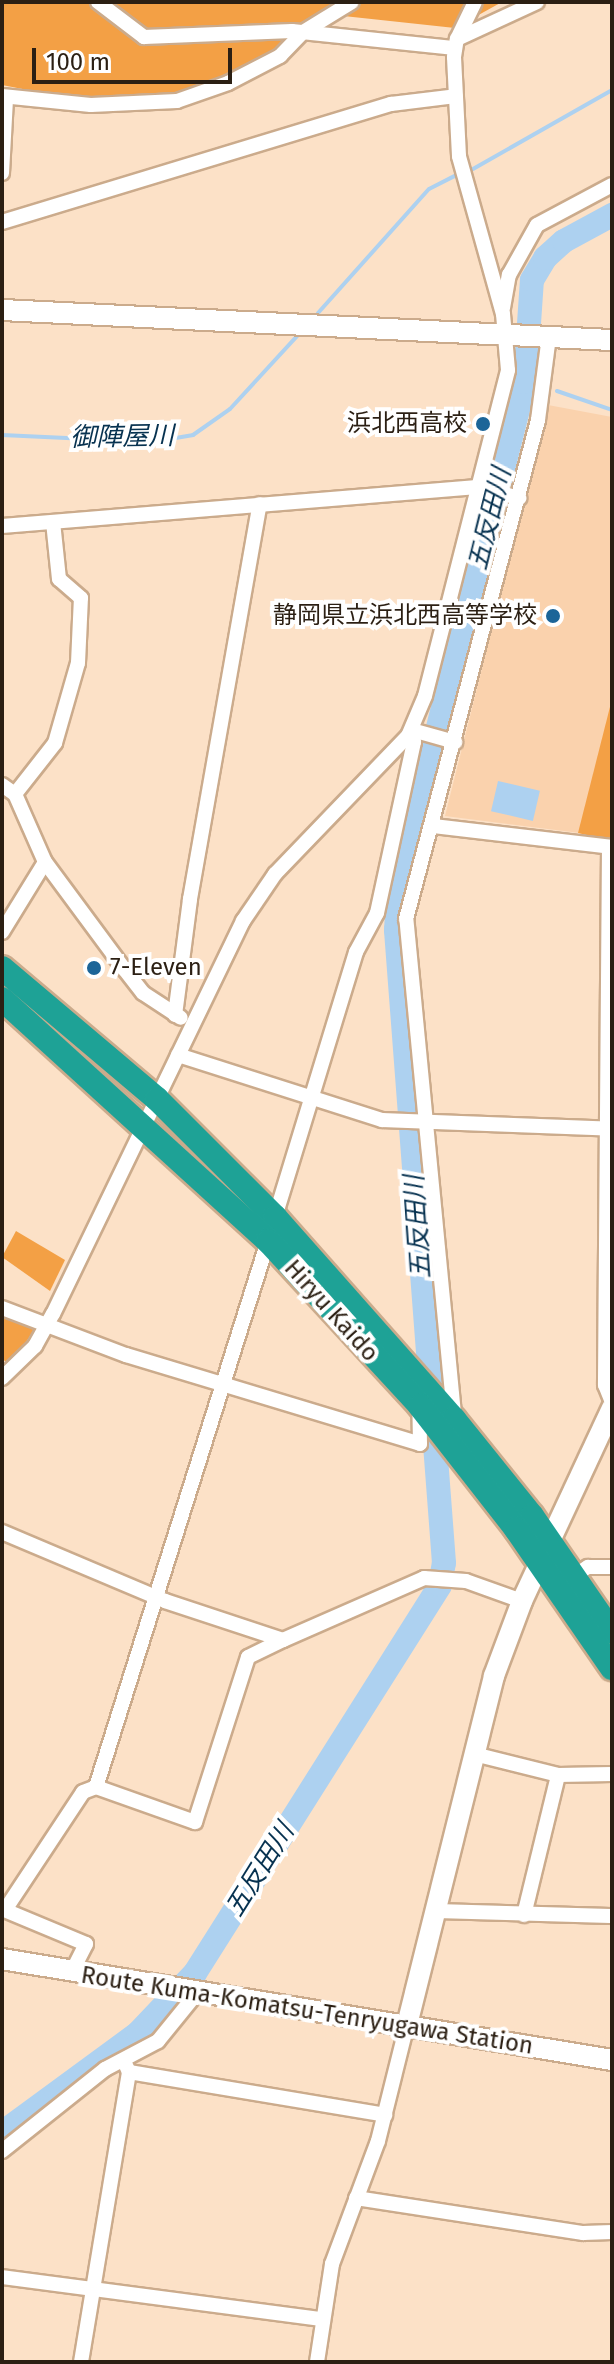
<!DOCTYPE html>
<html>
<head>
<meta charset="utf-8">
<style>
	body { margin:0 }
	#map { position:relative; width:614px; height:2364px; overflow:hidden; background:#fce1c7; font-family:"Fira Sans","Noto Sans JP",sans-serif }
	div>[style] { position:absolute }
	[style*='--x'] { left:calc(var(--x)*1px); top:calc(var(--y)*1px); width:calc(var(--w)*1px); rotate:calc(var(--a)*1deg) }
	.built>* { inset:0; background:#fad2ad }
	.green>* { inset:0; background:#f3a045 }
	.water>* { inset:0; background:#add1f0; transform-origin:0 0 }
	.stream>* { height:4px; margin:-2px; padding:0 2px; transform-origin:2px; border-radius:2px; background:#add1f0 }
	.river>* { height:24px; margin:-12px; padding:0 12px; transform-origin:12px; border-radius:12px; background:#add1f0 }
	.roads { filter:drop-shadow(2px 0 #cbab8c) drop-shadow(-2px 0 #cbab8c) drop-shadow(0 2px #cbab8c) drop-shadow(0 -2px #cbab8c) }
	.street>* { height:14px; margin:-7px; padding:0 7px; transform-origin:7px; border-radius:7px; background:#fff }
	.secondary>* { height:20px; margin:-10px; padding:0 10px; transform-origin:10px; border-radius:10px; background:#fff }
	.highway>* { height:24px; margin:-12px; padding:0 12px; transform-origin:12px; border-radius:12px; background:#1ea296 }
	.dots>* { width:22px; height:22px; translate:-50% -50%; box-sizing:border-box; border:4px solid #fff; border-radius:50% }
	span { translate:-50% -50%; white-space:nowrap; text-align:center; line-height:1.15; -webkit-text-stroke:8px #fff; paint-order:stroke }
	.poi-label { font-size:24px; color:#2b1f13 }
	.right { translate:-100% -50%; text-align:right }
	.left { translate:0 -50%; text-align:left }
	.street-label { font-size:24px; color:#2b1f13 }
	.water-label { font-size:26px; color:#073250; font-style:italic }
	.frame { position:absolute; inset:0; border:4px solid #2b1f13; pointer-events:none }
	.scale { position:absolute; left:32px; top:48px; width:200px; height:36px; box-sizing:border-box; border:4px solid #2b1f13; border-top:0; padding-left:10px; font-size:24px; line-height:28px; white-space:nowrap; color:#2b1f13; -webkit-text-stroke:6px #fff; paint-order:stroke }
</style>
</head>
<body>
<div id="map">
	<div class="built">
		<i style="clip-path:polygon(548px 405px,612px 417px,612px 837px,445px 816px)"></i>
	</div>
	<div class="green">
		<i style="clip-path:polygon(2px 2px,502px 2px,455px 28px,325px 14px,276px 52px,222px 82px,176px 95px,89px 102px,2px 85px)"></i>
		<i style="clip-path:polygon(612px 699px,612px 841px,578px 833px)"></i>
		<i style="clip-path:polygon(16px 1231px,65px 1260px,50px 1291px,2px 1257px)"></i>
		<i style="clip-path:polygon(2px 1314px,34px 1330px,11px 1365px,2px 1359px)"></i>
	</div>
	<div class="water">
		<i style="left:498px;top:781px;width:43px;height:31px;rotate:13deg"></i>
	</div>
	<div class="stream">
		<i style="--x:473;--y:169;--w:160;--a:-29.6"></i>
		<i style="--x:318;--y:313;--w:166;--a:-48.2"></i>
		<i style="--x:429;--y:189;--w:30;--a:-27"></i>
		<i style="--x:557;--y:391;--w:58;--a:19.1"></i>
		<i style="--x:2;--y:435;--w:150;--a:2.7"></i>
		<i style="--x:152;--y:442;--w:42;--a:-9.7"></i>
		<i style="--x:193;--y:435;--w:45;--a:-35.1"></i>
		<i style="--x:230;--y:409;--w:100;--a:-47.4"></i>
	</div>
	<div class="river">
		<i style="--x:2;--y:2133;--w:169;--a:-36.3"></i>
		<i style="--x:138;--y:2033;--w:83;--a:-46.5"></i>
		<i style="--x:195;--y:1973;--w:459;--a:-57.7"></i>
		<i style="--x:440;--y:1585;--w:22;--a:-80"></i>
		<i style="--x:444;--y:1563;--w:635;--a:-94.34"></i>
		<i style="--x:396;--y:930;--w:48;--a:-86.4"></i>
		<i style="--x:399;--y:882;--w:516;--a:-75.86"></i>
		<i style="--x:525;--y:382;--w:102;--a:-86.1"></i>
		<i style="--x:532;--y:280;--w:26;--a:-59"></i>
		<i style="--x:545;--y:258;--w:25;--a:-42"></i>
		<i style="--x:564;--y:241;--w:55;--a:-28.4"></i>
	</div>
	<div class="roads">
		<div class="street">
			<i style="--x:98;--y:2;--w:58;--a:37.3"></i>
			<i style="--x:144;--y:37;--w:148;--a:-2.3"></i>
			<i style="--x:292;--y:31;--w:164;--a:6"></i>
			<i style="--x:457;--y:39;--w:41;--a:-64.1"></i>
			<i style="--x:2;--y:96;--w:89;--a:5.8"></i>
			<i style="--x:91;--y:105;--w:86;--a:-2.7"></i>
			<i style="--x:177;--y:101;--w:54;--a:-19.4"></i>
			<i style="--x:228;--y:83;--w:59;--a:-27.4"></i>
			<i style="--x:280;--y:56;--w:33;--a:-46"></i>
			<i style="--x:303;--y:32;--w:57;--a:-31.5"></i>
			<i style="--x:2;--y:173;--w:75;--a:-86.9"></i>
			<i style="--x:2;--y:222;--w:407;--a:-16.9"></i>
			<i style="--x:391;--y:104;--w:65;--a:-7"></i>
			<i style="--x:503;--y:308;--w:34;--a:-80"></i>
			<i style="--x:509;--y:275;--w:57;--a:-60.8"></i>
			<i style="--x:537;--y:225;--w:85;--a:-28.1"></i>
			<i style="--x:2;--y:526;--w:480;--a:-4.7"></i>
			<i style="--x:480;--y:487;--w:41;--a:15.8"></i>
			<i style="--x:412;--y:730;--w:45;--a:15.6"></i>
			<i style="--x:2;--y:785;--w:16;--a:35"></i>
			<i style="--x:15;--y:794;--w:74;--a:66.2"></i>
			<i style="--x:45;--y:862;--w:134;--a:53.5"></i>
			<i style="--x:125;--y:970;--w:29;--a:52"></i>
			<i style="--x:143;--y:993;--w:45;--a:33.3"></i>
			<i style="--x:15;--y:794;--w:65;--a:-51.9"></i>
			<i style="--x:55;--y:743;--w:83;--a:-74"></i>
			<i style="--x:78;--y:663;--w:65;--a:-87.4"></i>
			<i style="--x:81;--y:598;--w:29;--a:-139"></i>
			<i style="--x:59;--y:579;--w:57;--a:-96"></i>
			<i style="--x:434;--y:826;--w:179;--a:6.7"></i>
			<i style="--x:609;--y:847;--w:538;--a:90.43"></i>
			<i style="--x:605;--y:1385;--w:18;--a:68"></i>
			<i style="--x:2;--y:932;--w:82;--a:-58.4"></i>
			<i style="--x:175;--y:1015;--w:117;--a:-82.6"></i>
			<i style="--x:190;--y:899;--w:401;--a:-80"></i>
			<i style="--x:178;--y:1055;--w:214;--a:17.7"></i>
			<i style="--x:382;--y:1120;--w:230;--a:2.2"></i>
			<i style="--x:275;--y:1217;--w:277;--a:-73"></i>
			<i style="--x:356;--y:952;--w:44;--a:-61.7"></i>
			<i style="--x:377;--y:913;--w:175;--a:-77.8"></i>
			<i style="--x:414;--y:742;--w:12;--a:-99"></i>
			<i style="--x:2;--y:1308;--w:133;--a:20.8"></i>
			<i style="--x:126;--y:1355;--w:307;--a:16.8"></i>
			<i style="--x:420;--y:1444;--w:39;--a:-91"></i>
			<i style="--x:2;--y:1378;--w:46;--a:-44.1"></i>
			<i style="--x:35;--y:1346;--w:37;--a:-61"></i>
			<i style="--x:53;--y:1314;--w:437;--a:-64.2"></i>
			<i style="--x:243;--y:921;--w:57;--a:-55.8"></i>
			<i style="--x:275;--y:874;--w:192;--a:-46.1"></i>
			<i style="--x:408;--y:736;--w:43;--a:-67"></i>
			<i style="--x:425;--y:696;--w:336;--a:-75.7"></i>
			<i style="--x:508;--y:370;--w:56;--a:-95.1"></i>
			<i style="--x:503;--y:314;--w:164;--a:-105.6"></i>
			<i style="--x:459;--y:156;--w:99;--a:-92.9"></i>
			<i style="--x:454;--y:57;--w:18;--a:-81"></i>
			<i style="--x:457;--y:39;--w:88;--a:-24.8"></i>
			<i style="--x:454;--y:1414;--w:497;--a:-95.5"></i>
			<i style="--x:406;--y:919;--w:516;--a:-75.18"></i>
			<i style="--x:538;--y:420;--w:85;--a:-82.5"></i>
			<i style="--x:2;--y:1532;--w:177;--a:22.9"></i>
			<i style="--x:165;--y:1601;--w:124;--a:18.3"></i>
			<i style="--x:283;--y:1640;--w:154;--a:-23.7"></i>
			<i style="--x:424;--y:1578;--w:42;--a:4.1"></i>
			<i style="--x:466;--y:1581;--w:59;--a:19.7"></i>
			<i style="--x:574;--y:1576;--w:17;--a:-33"></i>
			<i style="--x:588;--y:1567;--w:24;--a:0"></i>
			<i style="--x:474;--y:1754;--w:87;--a:14"></i>
			<i style="--x:558;--y:1775;--w:54;--a:-1.1"></i>
			<i style="--x:96;--y:1787;--w:105;--a:19.5"></i>
			<i style="--x:195;--y:1822;--w:173;--a:-72.2"></i>
			<i style="--x:248;--y:1657;--w:39;--a:-26"></i>
			<i style="--x:2;--y:1909;--w:91;--a:22.6"></i>
			<i style="--x:86;--y:1944;--w:31;--a:117"></i>
			<i style="--x:5;--y:1910;--w:141;--a:-56.5"></i>
			<i style="--x:83;--y:1792;--w:14;--a:-21"></i>
			<i style="--x:96;--y:1787;--w:572;--a:-72.51"></i>
			<i style="--x:435;--y:1911;--w:177;--a:1.6"></i>
			<i style="--x:524;--y:1915;--w:144;--a:-76.3"></i>
			<i style="--x:124;--y:2061;--w:12;--a:66"></i>
			<i style="--x:129;--y:2072;--w:260;--a:9.5"></i>
			<i style="--x:2;--y:2151;--w:132;--a:-38.5"></i>
			<i style="--x:105;--y:2069;--w:60;--a:-27.8"></i>
			<i style="--x:158;--y:2041;--w:62;--a:-50.9"></i>
			<i style="--x:356;--y:2198;--w:230;--a:8.8"></i>
			<i style="--x:583;--y:2233;--w:29;--a:-2"></i>
			<i style="--x:2;--y:2277;--w:323;--a:7.5"></i>
			<i style="--x:81;--y:2362;--w:294;--a:-80.6"></i>
			<i style="--x:317;--y:2362;--w:99;--a:-81.3"></i>
			<i style="--x:332;--y:2264;--w:131;--a:-69.5"></i>
			<i style="--x:378;--y:2141;--w:115;--a:-76"></i>
		</div>
		<div class="secondary">
			<i style="--x:2;--y:310;--w:611;--a:2.82"></i>
			<i style="--x:2;--y:1959;--w:618;--a:9.4"></i>
			<i style="--x:406;--y:2029;--w:364;--a:-76"></i>
			<i style="--x:494;--y:1676;--w:80;--a:-69.5"></i>
			<i style="--x:522;--y:1601;--w:213;--a:-65"></i>
		</div>
		<div class="highway">
			<i style="--x:2;--y:968;--w:203;--a:40.2"></i>
			<i style="--x:157;--y:1099;--w:167;--a:45"></i>
			<i style="--x:275;--y:1217;--w:270;--a:48.5"></i>
			<i style="--x:454;--y:1419;--w:124;--a:51.2"></i>
			<i style="--x:532;--y:1516;--w:141;--a:55.4"></i>
			<i style="--x:2;--y:999;--w:360;--a:42.3"></i>
			<i style="--x:268;--y:1241;--w:224;--a:47.3"></i>
			<i style="--x:420;--y:1406;--w:156;--a:52"></i>
			<i style="--x:516;--y:1529;--w:169;--a:55.4"></i>
		</div>
	</div>
	<div class="dots">
		<i style="left:483px;top:424px;background:#1c6598"></i>
		<i style="left:553px;top:616px;background:#1c6598"></i>
		<i style="left:94px;top:968px;background:#1c6598"></i>
	</div>
	<div class="poi-label">
		<span class="right" style="left:467px;top:424px">浜北西高校</span>
		<span class="right" style="left:537px;top:616px">静岡県立浜北西高等学校</span>
		<span class="left" style="left:110px;top:968px">7-Eleven</span>
	</div>
	<div class="street-label">
		<span style="left:331px;top:1311px;rotate:48deg">Hiryu Kaido</span>
		<span style="left:307px;top:2011px;rotate:9deg">Route Kuma-Komatsu-Tenryugawa Station</span>
	</div>
	<div class="water-label">
		<span style="left:122px;top:437px;rotate:-1deg">御陣屋川</span>
		<span style="left:490px;top:519px;rotate:-76deg">五反田川</span>
		<span style="left:418px;top:1227px;rotate:-94deg">五反田川</span>
		<span style="left:260px;top:1870px;rotate:-58deg">五反田川</span>
	</div>
	<div class="frame"></div>
	<div class="scale">100 m</div>
</div>
</body>
</html>
